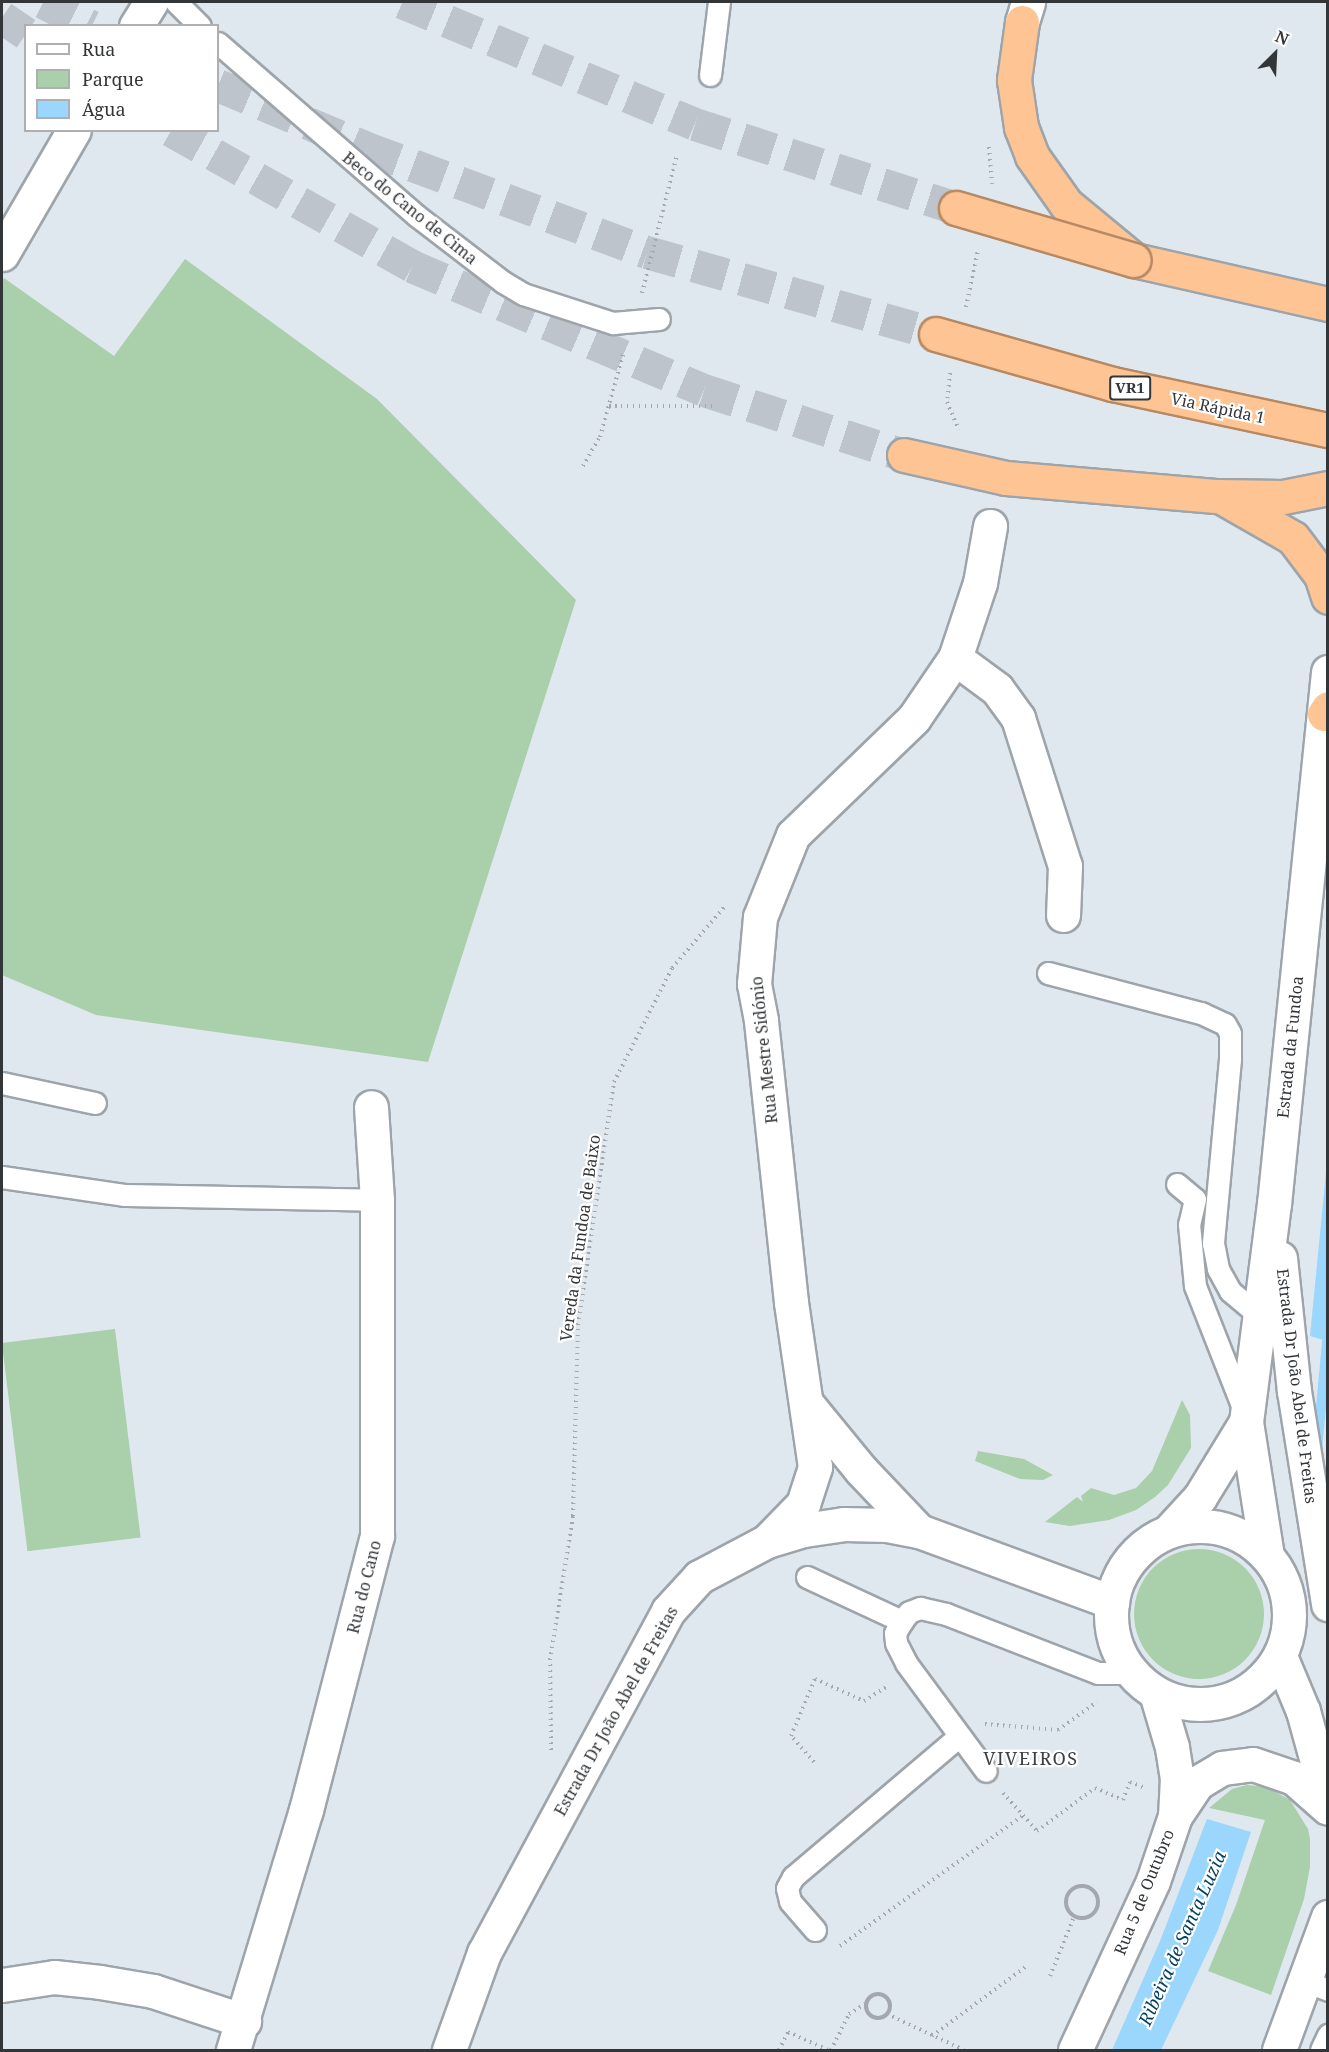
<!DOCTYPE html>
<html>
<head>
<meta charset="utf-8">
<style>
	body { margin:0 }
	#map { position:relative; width:1329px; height:2052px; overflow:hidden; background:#e0e8ef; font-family:"Noto Serif",serif }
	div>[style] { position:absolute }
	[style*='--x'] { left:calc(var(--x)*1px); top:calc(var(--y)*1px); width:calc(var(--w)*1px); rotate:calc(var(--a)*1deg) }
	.green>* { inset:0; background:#a9cfab; transform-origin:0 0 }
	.round { border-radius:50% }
	.water>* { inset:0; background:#9bd6fd }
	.stream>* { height:10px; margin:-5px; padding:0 5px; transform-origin:5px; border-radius:5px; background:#9bd6fd }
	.trunk-tunnel>* { height:33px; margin-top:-16.5px; transform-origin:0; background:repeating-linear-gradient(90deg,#bdc4cb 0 33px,transparent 0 49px) }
	.path>* { height:4px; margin-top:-2px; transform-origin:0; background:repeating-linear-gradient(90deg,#a2a8ad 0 1.5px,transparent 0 6px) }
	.path>.ring { margin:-2px; padding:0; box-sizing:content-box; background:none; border:4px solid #a2a8ad; border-radius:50% }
	.roads { filter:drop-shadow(2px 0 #9da4aa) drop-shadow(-2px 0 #9da4aa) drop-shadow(0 2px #9da4aa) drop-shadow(0 -2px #9da4aa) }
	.service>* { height:21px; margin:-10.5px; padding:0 10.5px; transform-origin:10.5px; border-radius:10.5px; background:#fff }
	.minor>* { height:33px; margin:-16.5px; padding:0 16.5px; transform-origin:16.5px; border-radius:16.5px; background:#fff }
	.tertiary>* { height:33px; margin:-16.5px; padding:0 16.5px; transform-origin:16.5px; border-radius:16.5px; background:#fff }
	.secondary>* { height:33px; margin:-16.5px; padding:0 16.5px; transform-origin:16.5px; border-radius:16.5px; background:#fff }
	.secondary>.ring { margin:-16.5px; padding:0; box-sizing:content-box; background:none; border:33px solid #fff; border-radius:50% }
	.trunk>* { height:33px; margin:-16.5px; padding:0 16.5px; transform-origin:16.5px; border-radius:16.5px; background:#fec494 }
	.bridges { filter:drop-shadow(2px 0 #b78963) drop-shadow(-2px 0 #b78963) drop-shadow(0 2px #b78963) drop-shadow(0 -2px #b78963) }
	.trunk-bridge>* { height:33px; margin:-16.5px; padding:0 16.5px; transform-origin:16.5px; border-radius:16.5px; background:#fec494 }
	span { translate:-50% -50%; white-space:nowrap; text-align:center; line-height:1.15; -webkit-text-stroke:4.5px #fff; paint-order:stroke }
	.shield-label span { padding:2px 4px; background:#fff; border:2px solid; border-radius:4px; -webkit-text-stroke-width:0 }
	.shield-label { font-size:15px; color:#333639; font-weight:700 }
	.street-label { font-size:16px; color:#333639 }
	.neighbourhood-label { font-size:18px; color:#3a4045; letter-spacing:1.5px }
	.water-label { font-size:18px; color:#003f5e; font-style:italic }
	.frame { position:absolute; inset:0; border:3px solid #333639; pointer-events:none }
	.legend { position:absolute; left:24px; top:24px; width:195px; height:108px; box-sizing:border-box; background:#fff; border:2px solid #adafb0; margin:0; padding:8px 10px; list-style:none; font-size:18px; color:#333639 }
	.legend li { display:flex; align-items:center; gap:12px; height:30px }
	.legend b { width:30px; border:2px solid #adafb0 }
	.north { position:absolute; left:1245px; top:24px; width:60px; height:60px; -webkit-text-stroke:4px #fff; paint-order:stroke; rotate:24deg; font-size:16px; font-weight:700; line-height:24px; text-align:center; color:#333639 }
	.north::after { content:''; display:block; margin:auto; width:21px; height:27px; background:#333639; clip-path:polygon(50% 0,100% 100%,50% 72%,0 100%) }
</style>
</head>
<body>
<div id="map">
	<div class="green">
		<i style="clip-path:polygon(185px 259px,377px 399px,576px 600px,428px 1062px,96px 1015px,2px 975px,2px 282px,4px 278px,114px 356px)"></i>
		<i style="left:115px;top:1329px;width:210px;height:114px;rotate:83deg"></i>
		<i style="clip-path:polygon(1182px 1400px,1190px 1415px,1191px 1448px,1168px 1485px,1155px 1497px,1136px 1510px,1109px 1520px,1070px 1526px,1045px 1522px,1077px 1497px,1083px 1502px,1081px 1496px,1091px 1488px,1114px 1495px,1136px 1488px,1152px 1471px)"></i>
		<i style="clip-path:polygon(978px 1451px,1024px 1459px,1053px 1475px,1043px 1480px,1020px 1479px,975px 1461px)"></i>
		<i class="round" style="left:1134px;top:1549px;width:130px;height:130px"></i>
		<i style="clip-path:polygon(1247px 1785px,1267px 1787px,1290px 1800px,1308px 1829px,1310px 1839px,1310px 1867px,1304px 1899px,1271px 1995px,1208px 1971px,1236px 1905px,1265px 1820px,1209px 1808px,1232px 1789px)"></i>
	</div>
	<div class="water">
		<i style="clip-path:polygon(1327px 1162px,1327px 1341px,1310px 1336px)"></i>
		<i style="clip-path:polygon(1207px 1819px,1251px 1832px,1218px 1930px,1161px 2050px,1112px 2050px,1160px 1941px)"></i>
	</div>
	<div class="stream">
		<i style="--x:1317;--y:1450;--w:120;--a:-84.7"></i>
	</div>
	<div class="trunk-tunnel">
		<i style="--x:43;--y:2;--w:54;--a:26.6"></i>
		<i style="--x:402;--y:2;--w:317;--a:22.6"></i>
		<i style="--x:695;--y:124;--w:274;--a:17.8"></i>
		<i style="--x:2;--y:17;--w:29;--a:34"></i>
		<i style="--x:218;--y:85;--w:162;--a:22.9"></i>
		<i style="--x:367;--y:148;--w:299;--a:20.4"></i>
		<i style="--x:647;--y:252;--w:300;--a:15.8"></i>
		<i style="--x:171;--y:130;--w:277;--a:29.4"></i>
		<i style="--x:412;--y:266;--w:317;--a:23"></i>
		<i style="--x:704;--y:390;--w:210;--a:18"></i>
	</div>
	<div class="path">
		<i style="--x:989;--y:147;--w:37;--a:85"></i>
		<i style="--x:642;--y:293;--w:142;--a:-75.8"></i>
		<i style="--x:966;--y:307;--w:58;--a:-78.1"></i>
		<i style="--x:950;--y:373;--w:29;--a:96"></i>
		<i style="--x:947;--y:402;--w:30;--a:67"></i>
		<i style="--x:609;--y:406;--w:104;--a:0"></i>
		<i style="--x:583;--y:466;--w:34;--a:-60"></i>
		<i style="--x:600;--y:437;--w:89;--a:-74.4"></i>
		<i style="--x:985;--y:1724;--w:73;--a:4.7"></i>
		<i style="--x:1058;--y:1730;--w:48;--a:-35.7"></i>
		<i style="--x:551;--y:1750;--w:90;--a:-90.6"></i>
		<i style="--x:550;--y:1660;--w:146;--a:-80.9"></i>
		<i style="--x:573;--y:1516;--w:191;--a:-88.5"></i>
		<i style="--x:578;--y:1325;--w:246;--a:-81.6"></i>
		<i style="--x:614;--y:1082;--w:128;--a:-63"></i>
		<i style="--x:672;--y:968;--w:83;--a:-49.4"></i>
		<i style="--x:814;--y:1762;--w:35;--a:-131"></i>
		<i style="--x:791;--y:1736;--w:62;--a:-67.2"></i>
		<i style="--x:815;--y:1679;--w:54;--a:24.2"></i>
		<i style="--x:864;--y:1701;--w:28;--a:-32"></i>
		<i style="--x:1003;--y:1793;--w:51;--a:48.2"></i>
		<i style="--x:1037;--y:1831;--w:72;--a:-36.6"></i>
		<i style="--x:1095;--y:1788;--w:30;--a:23"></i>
		<i style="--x:1123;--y:1800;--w:19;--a:-69"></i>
		<i style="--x:1130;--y:1782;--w:14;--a:21"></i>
		<i class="ring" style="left:1066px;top:1886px;width:28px;height:28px"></i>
		<i style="--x:840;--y:1946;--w:224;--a:-35.5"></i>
		<i style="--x:1050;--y:1976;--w:64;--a:-67.9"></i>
		<i class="ring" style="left:866px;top:1994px;width:20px;height:20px"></i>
		<i style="--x:887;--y:2014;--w:85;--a:25.1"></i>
		<i style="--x:932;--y:2036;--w:118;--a:-36.4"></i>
		<i style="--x:779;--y:2050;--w:20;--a:-63"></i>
		<i style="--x:788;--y:2032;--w:44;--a:24.2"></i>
		<i style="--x:831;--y:2050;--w:40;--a:-63.4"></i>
		<i style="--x:849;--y:2014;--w:19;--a:-32"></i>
	</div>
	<div class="roads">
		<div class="service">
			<i style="--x:176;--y:2;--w:34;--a:45"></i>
			<i style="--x:218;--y:43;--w:264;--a:41"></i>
			<i style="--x:417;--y:216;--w:108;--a:37.5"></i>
			<i style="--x:503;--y:282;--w:23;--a:31"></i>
			<i style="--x:523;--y:294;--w:95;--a:17.9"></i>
			<i style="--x:613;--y:323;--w:46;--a:-5"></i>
			<i style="--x:710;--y:75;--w:74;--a:-83"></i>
			<i style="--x:1048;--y:973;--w:158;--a:14.7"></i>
			<i style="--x:1201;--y:1013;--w:26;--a:25"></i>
			<i style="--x:1225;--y:1024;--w:10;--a:61"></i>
			<i style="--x:1230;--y:1033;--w:26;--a:90"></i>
			<i style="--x:1230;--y:1059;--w:185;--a:95.3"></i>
			<i style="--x:1213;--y:1243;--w:26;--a:79"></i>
			<i style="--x:1218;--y:1269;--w:25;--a:61"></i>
			<i style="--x:1230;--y:1291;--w:39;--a:40"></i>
			<i style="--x:2;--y:1083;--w:95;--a:12.1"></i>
			<i style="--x:2;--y:1177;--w:123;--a:8.4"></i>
			<i style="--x:124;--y:1195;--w:253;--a:1.1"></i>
			<i style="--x:1177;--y:1184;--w:23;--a:40"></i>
			<i style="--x:1195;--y:1199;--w:26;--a:103"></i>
			<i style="--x:1189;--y:1224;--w:62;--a:84.5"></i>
			<i style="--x:1195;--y:1286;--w:131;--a:68.5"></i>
			<i style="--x:807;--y:1577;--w:105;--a:24.9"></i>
			<i style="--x:902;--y:1621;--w:11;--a:-52"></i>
			<i style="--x:909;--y:1612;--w:12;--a:-20"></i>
			<i style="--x:920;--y:1608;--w:27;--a:13"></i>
			<i style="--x:946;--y:1614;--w:163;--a:21.2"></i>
			<i style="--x:1098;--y:1673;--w:35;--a:0"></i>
			<i style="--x:902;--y:1621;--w:14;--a:120"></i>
			<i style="--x:895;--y:1633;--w:10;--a:84"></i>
			<i style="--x:896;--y:1643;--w:22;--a:63"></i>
			<i style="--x:906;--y:1663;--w:134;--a:53.5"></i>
			<i style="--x:815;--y:1930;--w:38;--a:-131"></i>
			<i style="--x:790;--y:1901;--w:13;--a:-103"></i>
			<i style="--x:787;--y:1888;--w:13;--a:-61"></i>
			<i style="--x:793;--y:1877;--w:218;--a:-40.3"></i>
			<i style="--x:1305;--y:1981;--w:25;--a:21"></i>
			<i style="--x:1321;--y:2050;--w:17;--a:-65"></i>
		</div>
		<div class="minor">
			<i style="--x:136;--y:26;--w:28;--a:-58"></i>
			<i style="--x:2;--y:254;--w:143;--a:-59.9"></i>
			<i style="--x:955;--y:658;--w:52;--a:36.4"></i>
			<i style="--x:997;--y:689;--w:36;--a:54"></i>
			<i style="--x:1018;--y:718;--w:155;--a:72.4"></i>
			<i style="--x:1065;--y:866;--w:49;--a:92.3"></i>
			<i style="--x:807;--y:1404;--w:85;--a:50.7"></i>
			<i style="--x:861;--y:1470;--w:84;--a:46.4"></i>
			<i style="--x:767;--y:1541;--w:52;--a:-45.8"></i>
			<i style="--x:803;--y:1504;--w:39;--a:-72"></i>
			<i style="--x:815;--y:1467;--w:167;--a:-98.3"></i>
			<i style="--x:791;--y:1302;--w:284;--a:-96.1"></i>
			<i style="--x:761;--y:1020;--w:37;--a:-101"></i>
			<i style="--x:754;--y:984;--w:67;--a:-84.9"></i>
			<i style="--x:760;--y:917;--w:88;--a:-68.1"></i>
			<i style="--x:793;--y:835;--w:168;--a:-44"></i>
			<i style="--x:914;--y:718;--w:73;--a:-55.7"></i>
			<i style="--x:955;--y:658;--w:79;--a:-71.6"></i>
			<i style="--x:980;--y:583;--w:58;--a:-80"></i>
			<i style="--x:2;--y:1985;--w:53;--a:-8.7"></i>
			<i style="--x:54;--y:1977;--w:46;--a:6.2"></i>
			<i style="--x:100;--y:1982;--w:54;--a:9.6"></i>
			<i style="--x:153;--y:1991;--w:96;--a:18.2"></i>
			<i style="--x:233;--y:2050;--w:251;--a:-73.1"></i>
			<i style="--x:306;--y:1810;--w:283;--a:-75.5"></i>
			<i style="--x:377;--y:1536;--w:336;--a:-90"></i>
			<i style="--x:377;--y:1200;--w:93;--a:-93.7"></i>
		</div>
		<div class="tertiary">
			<i style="--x:449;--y:2050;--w:103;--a:-70.2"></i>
			<i style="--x:484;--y:1953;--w:388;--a:-61.7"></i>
			<i style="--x:668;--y:1611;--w:46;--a:-47.6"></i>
			<i style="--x:699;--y:1577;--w:77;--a:-27.9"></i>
			<i style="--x:767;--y:1541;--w:39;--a:-17"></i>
			<i style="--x:804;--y:1530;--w:40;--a:-8.5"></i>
			<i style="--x:844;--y:1524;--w:43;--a:1.3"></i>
			<i style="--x:887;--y:1525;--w:33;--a:11"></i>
			<i style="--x:919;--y:1531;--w:206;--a:20.2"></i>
		</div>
		<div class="secondary">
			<i style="--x:1022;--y:22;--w:21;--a:-73"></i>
			<i style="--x:1280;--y:1258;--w:134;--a:84"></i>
			<i style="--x:1294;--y:1391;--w:216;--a:80.9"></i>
			<i class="ring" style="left:1111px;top:1526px;width:145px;height:145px"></i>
			<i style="--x:1169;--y:1531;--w:46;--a:-47.6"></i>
			<i style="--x:1200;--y:1497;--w:88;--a:-58.5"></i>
			<i style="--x:1267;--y:1556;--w:136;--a:-98.9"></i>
			<i style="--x:1246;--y:1422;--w:220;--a:-82.7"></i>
			<i style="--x:1274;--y:1204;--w:535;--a:-84.2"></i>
			<i style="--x:1280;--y:1656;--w:60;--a:67.3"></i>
			<i style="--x:1303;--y:1711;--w:93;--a:74.5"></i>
			<i style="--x:1175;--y:1816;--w:40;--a:-56"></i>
			<i style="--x:1197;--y:1783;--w:29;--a:-31"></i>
			<i style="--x:1222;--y:1768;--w:31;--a:-7"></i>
			<i style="--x:1253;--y:1764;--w:43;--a:18.9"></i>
			<i style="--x:1294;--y:1778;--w:45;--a:41.4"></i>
			<i style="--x:1075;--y:2050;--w:186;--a:-65.2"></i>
			<i style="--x:1153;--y:1881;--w:69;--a:-71.3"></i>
			<i style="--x:1175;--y:1816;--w:37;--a:-87"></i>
			<i style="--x:1177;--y:1779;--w:32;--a:-99"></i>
			<i style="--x:1172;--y:1747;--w:56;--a:-106.5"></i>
			<i style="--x:1279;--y:2050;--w:142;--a:-69.8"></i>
		</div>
		<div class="trunk">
			<i style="--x:1022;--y:22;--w:59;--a:97.9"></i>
			<i style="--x:1014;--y:80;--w:48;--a:81.5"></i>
			<i style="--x:1021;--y:127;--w:31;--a:69"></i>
			<i style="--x:1032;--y:156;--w:59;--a:54.7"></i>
			<i style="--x:1066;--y:204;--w:88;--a:39.5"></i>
			<i style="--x:1134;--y:260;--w:199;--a:12.8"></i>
			<i style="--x:904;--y:455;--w:105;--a:12.7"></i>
			<i style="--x:1006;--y:478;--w:213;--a:4.9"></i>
			<i style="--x:1218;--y:496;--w:65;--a:0.9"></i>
			<i style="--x:1283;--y:497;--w:46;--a:-11.3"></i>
			<i style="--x:1225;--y:499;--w:78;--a:29.8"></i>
			<i style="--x:1293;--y:538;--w:46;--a:52.9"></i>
			<i style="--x:1321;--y:575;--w:23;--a:72"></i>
			<i style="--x:1324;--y:714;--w:7;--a:-56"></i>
		</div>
	</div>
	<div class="bridges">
		<div class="trunk-bridge">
			<i style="--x:956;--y:208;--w:185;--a:16.3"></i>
			<i style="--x:936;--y:334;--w:184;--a:15.8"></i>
			<i style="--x:1113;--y:384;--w:220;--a:12.1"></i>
		</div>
	</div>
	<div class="shield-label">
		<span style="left:1130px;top:388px">VR1</span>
	</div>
	<div class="street-label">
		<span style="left:410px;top:208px;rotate:39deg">Beco do Cano de Cima</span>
		<span style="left:1218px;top:408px;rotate:12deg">Via Rápida 1</span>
		<span style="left:1290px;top:1047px;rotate:-84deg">Estrada da Fundoa</span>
		<span style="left:764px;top:1050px;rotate:-96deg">Rua Mestre Sidónio</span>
		<span style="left:580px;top:1238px;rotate:-82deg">Vereda da Fundoa de Baixo</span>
		<span style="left:1297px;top:1386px;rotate:83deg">Estrada Dr João Abel de Freitas</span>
		<span style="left:364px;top:1587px;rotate:-76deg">Rua do Cano</span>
		<span style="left:616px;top:1711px;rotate:-61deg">Estrada Dr João Abel de Freitas</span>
		<span style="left:1144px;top:1892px;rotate:-68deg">Rua 5 de Outubro</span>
	</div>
	<div class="neighbourhood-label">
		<span style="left:1031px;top:1758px">VIVEIROS</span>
	</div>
	<div class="water-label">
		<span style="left:1182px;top:1938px;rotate:-66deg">Ribeira de Santa Luzia</span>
	</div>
	<div class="frame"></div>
	<ul class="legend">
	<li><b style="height:8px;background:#fff"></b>Rua</li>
	<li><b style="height:16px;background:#a9cfab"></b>Parque</li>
	<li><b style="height:16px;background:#9bd6fd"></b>Água</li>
	</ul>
	<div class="north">N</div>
</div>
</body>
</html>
